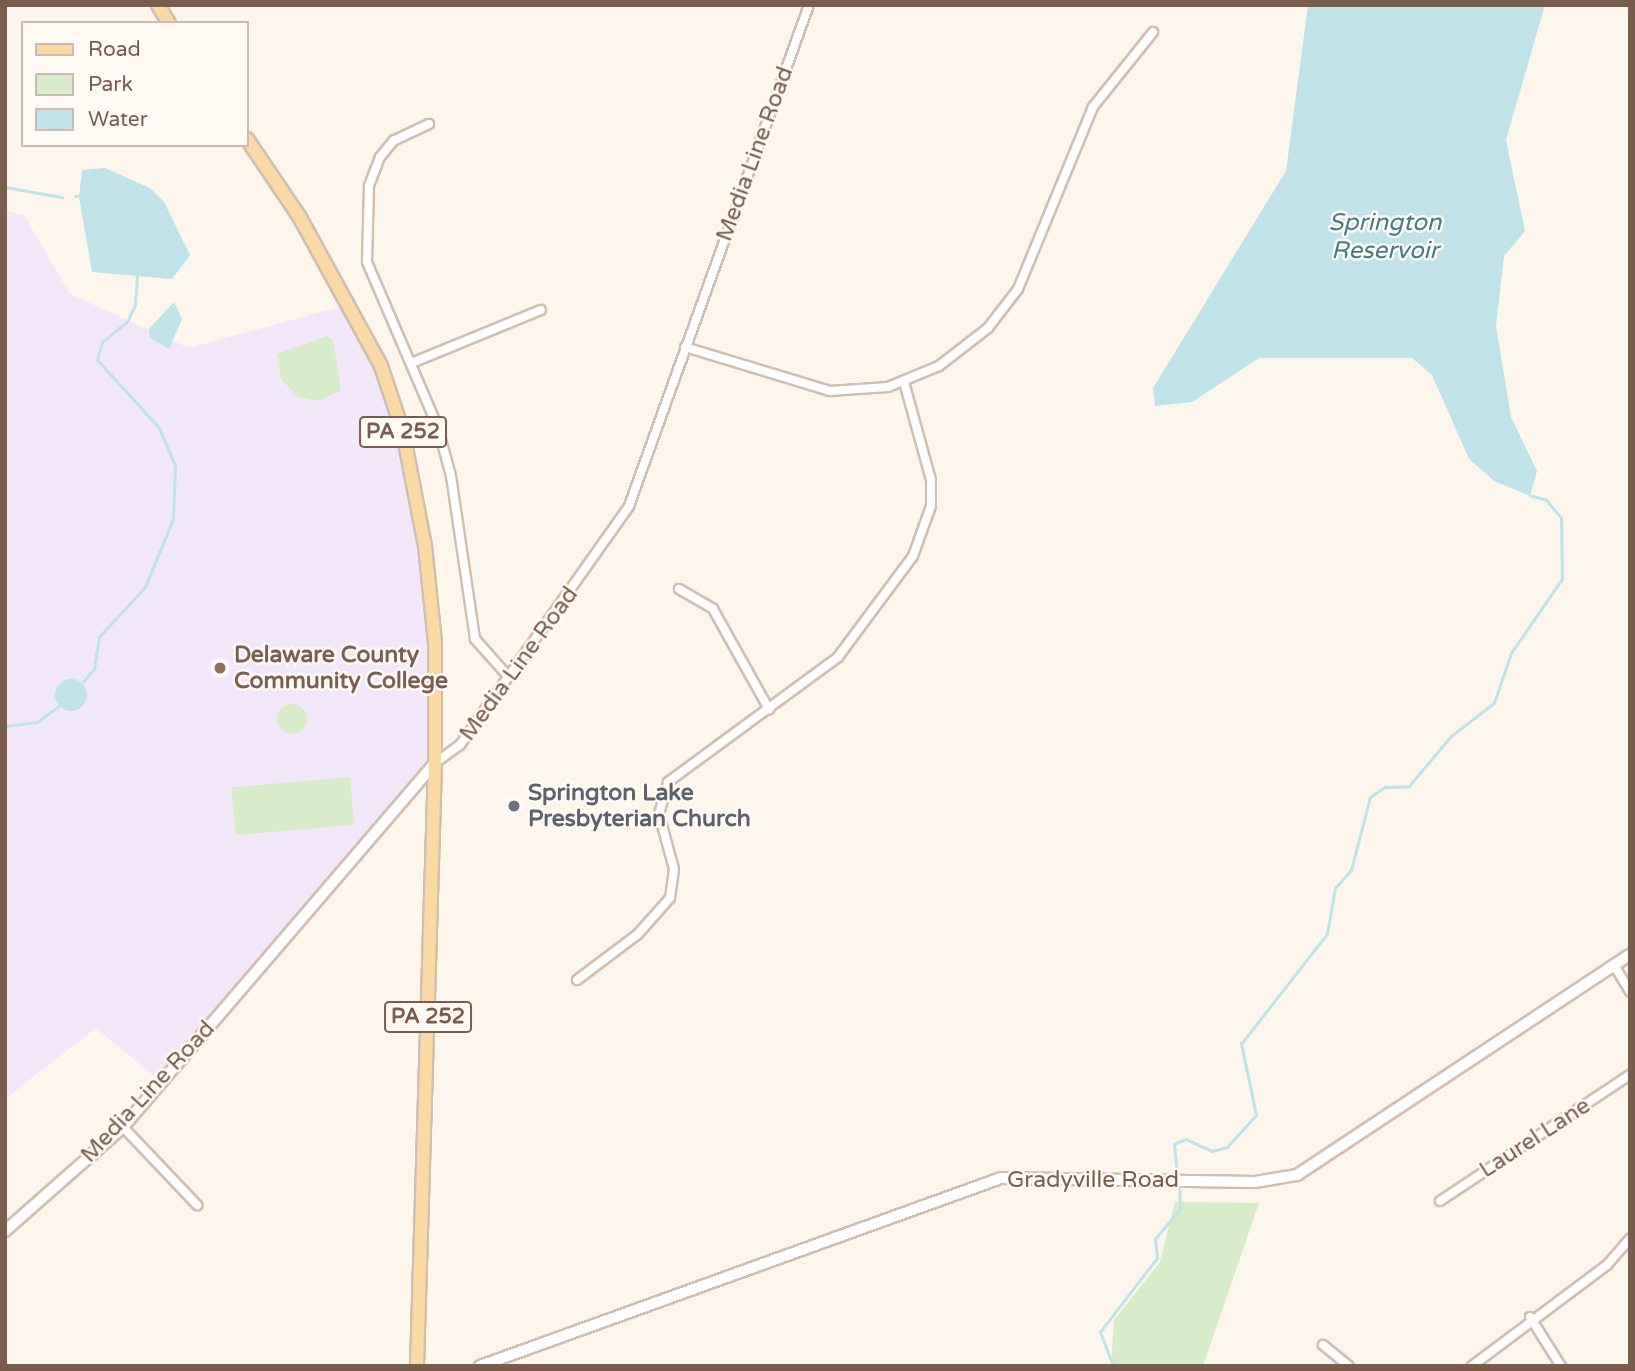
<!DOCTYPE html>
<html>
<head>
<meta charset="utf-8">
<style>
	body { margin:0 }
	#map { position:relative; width:1635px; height:1371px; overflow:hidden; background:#fdf6ec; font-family:"Varela Round",sans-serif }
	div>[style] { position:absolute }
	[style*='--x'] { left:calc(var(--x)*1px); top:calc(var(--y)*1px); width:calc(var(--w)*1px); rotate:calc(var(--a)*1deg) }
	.education>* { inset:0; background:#f3e8fa }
	.green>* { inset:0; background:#d8ecc9; transform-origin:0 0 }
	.round { border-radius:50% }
	.water>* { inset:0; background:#bfe3e8 }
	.stream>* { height:2.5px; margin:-1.25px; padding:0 1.25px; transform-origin:1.25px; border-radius:1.25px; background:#bfe3e8 }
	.roads { filter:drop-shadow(2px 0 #d1beb0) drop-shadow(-2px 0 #d1beb0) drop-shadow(0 2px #d1beb0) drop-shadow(0 -2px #d1beb0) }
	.minor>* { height:8px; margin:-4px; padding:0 4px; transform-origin:4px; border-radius:4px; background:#fff }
	.tertiary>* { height:10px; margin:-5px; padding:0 5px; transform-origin:5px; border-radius:5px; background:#fff }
	.secondary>* { height:10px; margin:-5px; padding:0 5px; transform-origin:5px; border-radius:5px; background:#fff }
	.primary>* { height:12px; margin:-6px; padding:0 6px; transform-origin:6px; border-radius:6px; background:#fbd9a5 }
	.dots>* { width:19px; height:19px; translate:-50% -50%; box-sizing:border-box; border:4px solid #fffaf3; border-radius:50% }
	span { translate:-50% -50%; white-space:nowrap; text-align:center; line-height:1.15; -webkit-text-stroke:5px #fffaf3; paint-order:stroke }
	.shield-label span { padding:2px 5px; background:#fffaf3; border:2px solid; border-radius:5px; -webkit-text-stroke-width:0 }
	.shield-label { font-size:21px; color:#7a5c4d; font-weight:700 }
	.street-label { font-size:23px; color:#7a5c4d }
	.education-label { font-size:23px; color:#785e54; font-weight:700 }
	.left { translate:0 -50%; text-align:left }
	.worship-label { font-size:23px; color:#5b616d; font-weight:700 }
	.water-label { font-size:24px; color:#437c86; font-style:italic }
	.frame { position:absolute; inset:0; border:7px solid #7a5c4d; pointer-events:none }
	.legend { position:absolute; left:21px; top:21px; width:228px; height:126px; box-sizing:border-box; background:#fffaf3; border:2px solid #cabbb1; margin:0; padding:9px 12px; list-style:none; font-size:21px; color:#7a5c4d }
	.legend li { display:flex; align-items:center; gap:14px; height:35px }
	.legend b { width:35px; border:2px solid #cabbb1 }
</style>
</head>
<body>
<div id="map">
	<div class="education">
		<i style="clip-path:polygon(5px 211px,24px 215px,70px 294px,189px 348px,349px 304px,381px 366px,425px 546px,435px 763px,161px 1082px,96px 1028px,5px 1099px)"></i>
	</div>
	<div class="green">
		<i style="clip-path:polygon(327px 336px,333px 340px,341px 390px,320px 401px,298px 397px,281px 379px,277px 354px)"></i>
		<i class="round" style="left:277px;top:704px;width:30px;height:30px"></i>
		<i style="left:350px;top:777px;width:48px;height:119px;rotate:85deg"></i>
		<i style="clip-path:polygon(1175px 1202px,1259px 1203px,1203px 1366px,1111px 1366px,1114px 1320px,1160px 1262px)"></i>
	</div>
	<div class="water">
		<i style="clip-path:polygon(1308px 5px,1545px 5px,1506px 140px,1525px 231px,1504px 256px,1496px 326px,1511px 417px,1537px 471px,1530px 496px,1494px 481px,1469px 459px,1432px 375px,1412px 358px,1259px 358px,1192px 402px,1155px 406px,1153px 388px,1286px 171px)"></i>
		<i style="clip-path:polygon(105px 168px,150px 188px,164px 202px,190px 255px,172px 279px,92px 272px,79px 197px,82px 170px)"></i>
		<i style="clip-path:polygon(174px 302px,182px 319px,169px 349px,150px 338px,149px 329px)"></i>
		<i class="round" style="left:55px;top:679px;width:32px;height:32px"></i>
	</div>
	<div class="stream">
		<i style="--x:5;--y:187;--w:58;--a:10"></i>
		<i style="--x:75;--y:196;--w:8;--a:-7"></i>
		<i style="--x:83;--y:682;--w:17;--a:-50"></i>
		<i style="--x:94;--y:669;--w:32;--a:-81"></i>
		<i style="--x:99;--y:637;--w:68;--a:-47.4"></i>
		<i style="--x:145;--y:587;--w:74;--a:-67.6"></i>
		<i style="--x:173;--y:519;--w:53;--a:-87.8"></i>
		<i style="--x:175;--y:466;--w:41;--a:-112.8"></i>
		<i style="--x:159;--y:428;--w:92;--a:-132.4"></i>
		<i style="--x:97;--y:360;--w:19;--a:-74"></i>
		<i style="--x:102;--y:342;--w:32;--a:-39"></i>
		<i style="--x:127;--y:322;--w:19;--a:-65"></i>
		<i style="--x:135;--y:305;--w:29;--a:-86"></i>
		<i style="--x:5;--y:726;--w:32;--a:-7"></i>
		<i style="--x:37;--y:722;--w:27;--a:-36"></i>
		<i style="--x:1177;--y:1178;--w:34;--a:-95"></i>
		<i style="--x:1174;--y:1144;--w:13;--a:-23"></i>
		<i style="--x:1186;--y:1139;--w:29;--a:25"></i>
		<i style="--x:1212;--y:1151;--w:16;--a:-15"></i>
		<i style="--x:1227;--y:1147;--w:43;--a:-47.8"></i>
		<i style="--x:1256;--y:1115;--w:73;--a:-101.9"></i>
		<i style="--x:1241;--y:1044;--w:140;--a:-52"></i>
		<i style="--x:1327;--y:934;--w:47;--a:-80.1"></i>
		<i style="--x:1335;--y:888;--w:24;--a:-48"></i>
		<i style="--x:1351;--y:870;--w:75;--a:-75.4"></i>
		<i style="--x:1370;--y:797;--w:18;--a:-34"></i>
		<i style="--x:1385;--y:787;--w:24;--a:-2"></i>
		<i style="--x:1409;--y:786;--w:65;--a:-50"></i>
		<i style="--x:1451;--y:736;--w:54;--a:-37.5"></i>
		<i style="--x:1494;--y:703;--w:53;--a:-71.2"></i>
		<i style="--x:1511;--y:653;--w:90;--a:-55.4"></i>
		<i style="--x:1562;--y:579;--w:61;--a:-90.9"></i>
		<i style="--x:1561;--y:518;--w:23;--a:-130"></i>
		<i style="--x:1546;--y:500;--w:16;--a:-166"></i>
		<i style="--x:1113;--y:1366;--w:36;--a:-111"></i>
		<i style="--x:1100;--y:1332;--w:93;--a:-52.4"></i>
		<i style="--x:1157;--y:1258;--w:19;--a:-96"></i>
		<i style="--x:1155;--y:1239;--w:39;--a:-50"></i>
		<i style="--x:1180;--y:1209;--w:25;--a:-92"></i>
	</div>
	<div class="roads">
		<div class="minor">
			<i style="--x:429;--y:124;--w:38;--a:155"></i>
			<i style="--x:394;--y:140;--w:22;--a:129"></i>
			<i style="--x:380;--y:157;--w:31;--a:111"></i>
			<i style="--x:369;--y:186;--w:76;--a:91.5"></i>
			<i style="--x:367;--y:262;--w:177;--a:66.8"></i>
			<i style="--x:437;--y:425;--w:53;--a:74.6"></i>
			<i style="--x:451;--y:476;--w:165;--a:81.6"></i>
			<i style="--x:475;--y:639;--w:48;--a:48.4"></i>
			<i style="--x:685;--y:347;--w:152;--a:16.9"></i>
			<i style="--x:830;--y:391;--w:58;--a:-3.9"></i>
			<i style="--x:888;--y:387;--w:55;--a:-22.4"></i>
			<i style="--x:939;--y:366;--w:62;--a:-37.8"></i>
			<i style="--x:988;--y:328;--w:49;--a:-52.4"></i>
			<i style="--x:1018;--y:289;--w:197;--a:-67.6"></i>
			<i style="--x:1093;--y:107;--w:96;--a:-51.3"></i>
			<i style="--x:414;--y:362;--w:137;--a:-22.3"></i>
			<i style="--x:679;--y:589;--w:39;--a:30"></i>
			<i style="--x:713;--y:609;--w:115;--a:60.8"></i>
			<i style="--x:435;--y:763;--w:31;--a:-36"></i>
			<i style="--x:460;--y:745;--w:293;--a:-54.7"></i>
			<i style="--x:629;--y:506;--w:532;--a:-70.24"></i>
			<i style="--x:1614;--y:965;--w:31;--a:59"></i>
			<i style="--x:577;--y:980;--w:76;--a:-37"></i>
			<i style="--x:638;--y:934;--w:48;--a:-48.4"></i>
			<i style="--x:670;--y:898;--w:29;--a:-82"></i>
			<i style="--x:674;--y:869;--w:57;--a:-105.3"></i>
			<i style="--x:659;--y:814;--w:33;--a:-74"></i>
			<i style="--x:668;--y:782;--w:211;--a:-36.3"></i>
			<i style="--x:838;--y:657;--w:126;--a:-53.4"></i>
			<i style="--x:913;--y:556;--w:53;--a:-70.2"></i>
			<i style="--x:931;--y:506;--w:26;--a:-90"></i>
			<i style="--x:931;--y:480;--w:102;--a:-105.4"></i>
			<i style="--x:123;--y:1127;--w:108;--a:46.5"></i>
			<i style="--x:1440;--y:1201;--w:228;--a:-33.6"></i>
			<i style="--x:1530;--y:1317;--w:58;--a:57.7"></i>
			<i style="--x:1323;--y:1345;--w:33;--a:39"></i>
			<i style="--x:1472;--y:1366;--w:169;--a:-36.8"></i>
			<i style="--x:1607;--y:1265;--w:35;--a:-49"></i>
		</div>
		<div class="tertiary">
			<i style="--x:480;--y:1366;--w:554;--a:-19.84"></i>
			<i style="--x:1001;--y:1178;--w:254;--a:0.9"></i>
			<i style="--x:1255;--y:1182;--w:43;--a:-9.5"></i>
			<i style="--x:1297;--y:1175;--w:399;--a:-33.5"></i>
		</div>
		<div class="secondary">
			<i style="--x:5;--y:1231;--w:157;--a:-41.4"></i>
			<i style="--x:123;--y:1127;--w:479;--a:-49.4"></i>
		</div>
		<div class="primary">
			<i style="--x:158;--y:5;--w:21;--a:59"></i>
			<i style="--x:247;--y:139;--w:93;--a:56"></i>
			<i style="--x:299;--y:216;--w:171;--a:61.3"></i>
			<i style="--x:381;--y:366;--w:70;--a:71.6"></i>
			<i style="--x:403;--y:432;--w:116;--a:79.1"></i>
			<i style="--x:425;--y:546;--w:98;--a:84.1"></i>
			<i style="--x:435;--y:643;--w:120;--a:90"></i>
			<i style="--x:435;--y:763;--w:603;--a:91.71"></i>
		</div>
	</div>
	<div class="dots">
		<i style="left:220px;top:668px;background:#8d6e63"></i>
		<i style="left:514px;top:806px;background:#6b7280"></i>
	</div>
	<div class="shield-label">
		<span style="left:403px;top:432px">PA 252</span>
		<span style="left:428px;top:1017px">PA 252</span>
	</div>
	<div class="street-label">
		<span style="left:755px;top:154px;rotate:-70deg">Media Line Road</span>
		<span style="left:519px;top:664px;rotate:-54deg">Media Line Road</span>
		<span style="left:148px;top:1092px;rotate:-47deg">Media Line Road</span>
		<span style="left:1535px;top:1138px;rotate:-33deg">Laurel Lane</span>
		<span style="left:1093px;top:1180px">Gradyville Road</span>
	</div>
	<div class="education-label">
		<span class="left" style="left:234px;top:668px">Delaware County<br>Community College</span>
	</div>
	<div class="worship-label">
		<span class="left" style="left:528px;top:806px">Springton Lake<br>Presbyterian Church</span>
	</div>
	<div class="water-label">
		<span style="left:1385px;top:237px">Springton<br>Reservoir</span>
	</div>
	<div class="frame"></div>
	<ul class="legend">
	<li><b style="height:9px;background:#fbd9a5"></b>Road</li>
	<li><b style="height:19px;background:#d8ecc9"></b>Park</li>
	<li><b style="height:19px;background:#bfe3e8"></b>Water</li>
	</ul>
</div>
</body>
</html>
